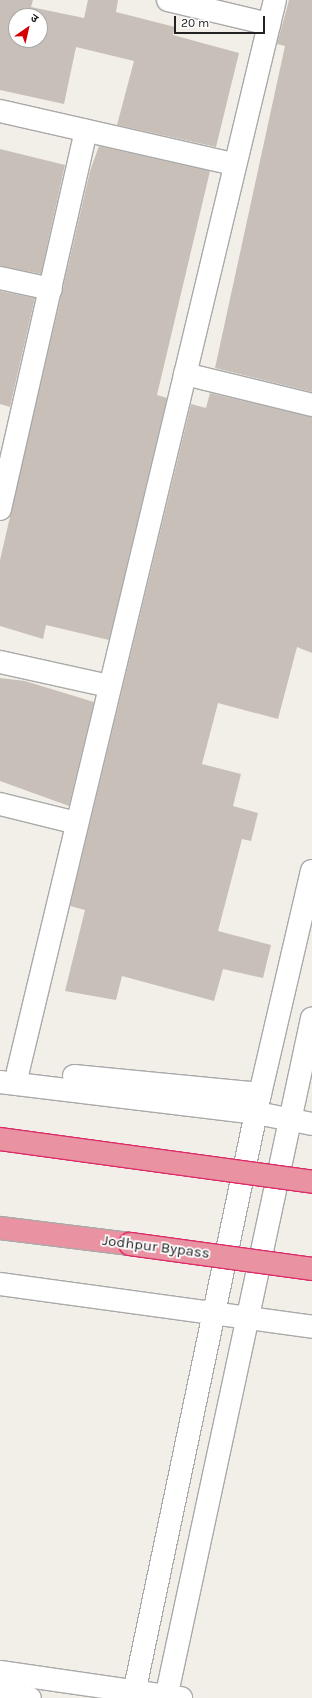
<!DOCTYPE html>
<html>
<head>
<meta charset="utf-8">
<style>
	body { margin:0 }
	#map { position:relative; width:312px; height:1698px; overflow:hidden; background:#f2efe9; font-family:Karla,"Noto Sans Devanagari",sans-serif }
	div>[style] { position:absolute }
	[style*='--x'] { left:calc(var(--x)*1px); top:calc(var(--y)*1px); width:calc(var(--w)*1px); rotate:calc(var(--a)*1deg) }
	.building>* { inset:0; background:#c7bfb8 }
	.roads { filter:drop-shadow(1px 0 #a9a9a9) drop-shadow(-1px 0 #a9a9a9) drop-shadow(0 1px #a9a9a9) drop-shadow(0 -1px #a9a9a9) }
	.minor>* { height:22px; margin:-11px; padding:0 11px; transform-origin:11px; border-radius:11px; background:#fff }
	.highway>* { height:22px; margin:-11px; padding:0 11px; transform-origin:11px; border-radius:11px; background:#e892a2 }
	.bridges { filter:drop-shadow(1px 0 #dc2a67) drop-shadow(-1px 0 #dc2a67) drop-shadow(0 1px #dc2a67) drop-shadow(0 -1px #dc2a67) }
	.highway-bridge>* { height:22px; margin:-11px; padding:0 11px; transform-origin:11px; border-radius:11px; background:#e892a2 }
	span { translate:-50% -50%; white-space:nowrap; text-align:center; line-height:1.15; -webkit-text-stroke:3.5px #fff; paint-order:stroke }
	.street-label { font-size:15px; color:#222 }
	.north { position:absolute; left:8px; top:8px; width:40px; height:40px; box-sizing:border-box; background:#fff; border:1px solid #a7a7a7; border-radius:50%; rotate:34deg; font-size:11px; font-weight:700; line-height:16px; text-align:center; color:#222 }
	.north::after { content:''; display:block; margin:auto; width:14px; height:18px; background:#d40000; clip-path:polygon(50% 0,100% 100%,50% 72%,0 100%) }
	.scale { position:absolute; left:174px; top:16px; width:91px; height:18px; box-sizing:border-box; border:2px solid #222; border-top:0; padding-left:5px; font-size:12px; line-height:14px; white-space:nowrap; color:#222; -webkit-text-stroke:3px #fff; paint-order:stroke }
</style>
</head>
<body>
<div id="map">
	<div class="building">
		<i style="clip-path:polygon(evenodd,0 0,33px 0,31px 7px,84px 18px,88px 0,118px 0,116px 12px,175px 27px,173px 35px,239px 53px,216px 147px,117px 125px,134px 61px,76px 47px,64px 104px,0 90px,0 0,16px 16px,40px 16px,40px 40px,16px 40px,16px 16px)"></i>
		<i style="clip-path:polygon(289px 0,312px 0,312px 392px,215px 368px,285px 46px,277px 44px)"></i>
		<i style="clip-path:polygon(99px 146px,210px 171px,157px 395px,167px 398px,109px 640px,46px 625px,43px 639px,0 626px,0 560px,90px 171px)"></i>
		<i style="clip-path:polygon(0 149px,65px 165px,41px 274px,0 266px)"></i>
		<i style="clip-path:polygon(0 291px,35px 298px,10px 407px,0 404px)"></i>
		<i style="clip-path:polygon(210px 393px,312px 417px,312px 653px,297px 647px,278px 719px,218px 703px,202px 764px,241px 774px,233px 806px,258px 813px,251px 841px,242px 839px,218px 931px,271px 945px,263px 978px,223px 969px,214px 1001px,122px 976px,116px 1000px,65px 991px,85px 910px,70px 906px,191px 404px,206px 408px)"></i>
		<i style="clip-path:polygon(0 678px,25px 681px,94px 702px,69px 806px,0 781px)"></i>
	</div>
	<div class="roads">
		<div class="minor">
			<i style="--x:168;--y:0;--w:104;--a:13.4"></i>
			<i style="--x:0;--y:111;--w:240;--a:12.8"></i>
			<i style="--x:0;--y:278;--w:52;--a:12.2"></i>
			<i style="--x:185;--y:374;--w:131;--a:13.7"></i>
			<i style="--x:0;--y:509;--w:388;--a:-77.2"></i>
			<i style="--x:0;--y:662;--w:112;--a:12.4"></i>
			<i style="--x:0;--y:804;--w:79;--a:13.9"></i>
			<i style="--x:18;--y:1071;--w:1101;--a:-76.51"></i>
			<i style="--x:74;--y:1076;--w:187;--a:5.5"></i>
			<i style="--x:0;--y:1082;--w:259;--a:6.9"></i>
			<i style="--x:257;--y:1113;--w:56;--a:11.3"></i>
			<i style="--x:0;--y:1284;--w:315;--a:7.8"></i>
			<i style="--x:0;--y:1672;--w:183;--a:8.2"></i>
			<i style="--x:0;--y:1694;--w:30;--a:8"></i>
			<i style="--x:133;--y:1698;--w:617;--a:-78.13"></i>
			<i style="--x:260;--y:1094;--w:229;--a:-76.9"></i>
			<i style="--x:166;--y:1698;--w:695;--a:-77.88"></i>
		</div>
		<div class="highway">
			<i style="--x:0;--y:1228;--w:131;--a:7"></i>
		</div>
	</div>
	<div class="bridges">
		<div class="highway-bridge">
			<i style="--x:0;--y:1139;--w:315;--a:7.8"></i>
			<i style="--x:130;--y:1244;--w:184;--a:7.8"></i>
		</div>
	</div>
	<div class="street-label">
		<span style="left:156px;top:1247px;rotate:7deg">Jodhpur Bypass</span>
	</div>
	<div class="north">उ</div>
	<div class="scale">20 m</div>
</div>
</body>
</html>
